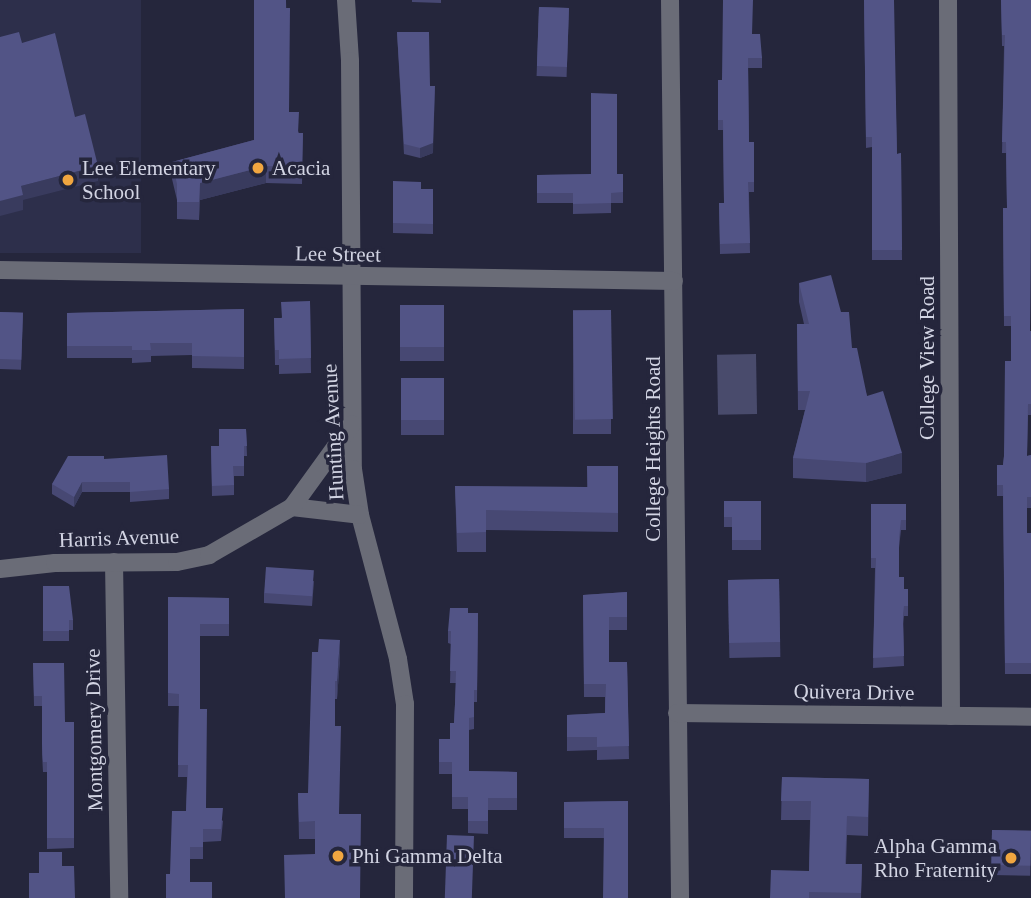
<!DOCTYPE html>
<html>
<head>
<meta charset="utf-8">
<style>
	body { margin:0 }
	#map { position:relative; width:1031px; height:898px; overflow:hidden; background:#25263c; font-family:Georgia,serif }
	div>[style] { position:absolute }
	[style*='--x'] { left:calc(var(--x)*1px); top:calc(var(--y)*1px); width:calc(var(--w)*1px); rotate:calc(var(--a)*1deg) }
	.built>* { inset:0; background:#2d2f4b; transform-origin:0 0 }
	.green>* { inset:0; background:#494b6c; transform-origin:0 0 }
	.minor>* { height:18px; margin:-9px; padding:0 9px; transform-origin:9px; border-radius:9px; background:#6a6c77 }
	.wall>* { inset:0; background:#474873; transform-origin:0 0 }
	.shaded-wall>* { inset:0; background:#393b5e }
	.building>* { inset:0; background:#525486; transform-origin:0 0 }
	.dots>* { width:19px; height:19px; translate:-50% -50%; box-sizing:border-box; border:4px solid #25263c; border-radius:50% }
	span { translate:-50% -50%; white-space:nowrap; text-align:center; line-height:1.15; -webkit-text-stroke:7px #25263c; paint-order:stroke }
	.poi-label { font-size:21px; color:#d2d4e3 }
	.left { translate:0 -50%; text-align:left }
	.right { translate:-100% -50%; text-align:right }
	.street-label { font-size:21px; color:#d2d4e3 }
</style>
</head>
<body>
<div id="map">
	<div class="built">
		<i style="left:0;top:0;width:141px;height:253px"></i>
	</div>
	<div class="green">
		<i style="left:756px;top:354px;width:60px;height:39px;rotate:89deg"></i>
	</div>
	<div class="minor">
		<i style="--x:346;--y:0;--w:61;--a:86.2"></i>
		<i style="--x:350;--y:61;--w:408;--a:89.6"></i>
		<i style="--x:353;--y:469;--w:47;--a:81.3"></i>
		<i style="--x:360;--y:515;--w:149;--a:75.2"></i>
		<i style="--x:398;--y:659;--w:46;--a:81.2"></i>
		<i style="--x:405;--y:704;--w:194;--a:90.3"></i>
		<i style="--x:670;--y:0;--w:898;--a:89.36"></i>
		<i style="--x:948;--y:0;--w:716;--a:89.76"></i>
		<i style="--x:0;--y:270;--w:674;--a:0.94"></i>
		<i style="--x:292;--y:507;--w:68;--a:6.7"></i>
		<i style="--x:114;--y:562;--w:336;--a:89.1"></i>
		<i style="--x:0;--y:569;--w:55;--a:-6.2"></i>
		<i style="--x:55;--y:563;--w:122;--a:-0.5"></i>
		<i style="--x:177;--y:562;--w:33;--a:-12"></i>
		<i style="--x:209;--y:555;--w:96;--a:-30"></i>
		<i style="--x:292;--y:507;--w:102;--a:-54.1"></i>
		<i style="--x:677;--y:713;--w:354;--a:0.6"></i>
	</div>
	<div class="wall">
		<i style="clip-path:polygon(249px 0,286px 0,289px 112px,299px 133px,303px 133px,302px 184px,266px 183px,200px 200px,199px 220px,177px 219px,177px 200px,172px 179px,172px 162px,254px 140px,254px 0)"></i>
		<i style="clip-path:polygon(412px 0,441px 0,441px 3px,412px 2px)"></i>
		<i style="clip-path:polygon(864px 0,894px 42px,897px 154px,901px 153px,902px 260px,872px 260px,872px 147px,866px 148px)"></i>
		<i style="clip-path:polygon(1001px 0,1031px 0,1031px 206px,1030px 331px,1031px 331px,1031px 415px,1028px 415px,1027px 456px,1031px 455px,1031px 508px,1027px 508px,1027px 533px,1031px 533px,1031px 674px,1005px 674px,1003px 496px,997px 496px,997px 465px,1003px 465px,1004px 456px,1011px 361px,1011px 326px,1004px 326px,1003px 208px,1007px 208px,1006px 153px,1002px 153px,1004px 46px,1002px 46px)"></i>
		<i style="left:539px;top:7px;width:30px;height:69px;rotate:2deg"></i>
		<i style="clip-path:polygon(397px 32px,430px 86px,433px 153px,420px 158px,404px 154px)"></i>
		<i style="clip-path:polygon(753px 34px,762px 58px,762px 68px,748px 68px,749px 142px,754px 182px,754px 192px,749px 192px,750px 253px,720px 254px,719px 203px,724px 203px,723px 130px,718px 130px,718px 80px,722px 80px)"></i>
		<i style="clip-path:polygon(623px 174px,623px 203px,611px 203px,611px 213px,573px 214px,573px 203px,537px 203px,537px 175px)"></i>
		<i style="clip-path:polygon(393px 181px,421px 189px,433px 189px,433px 234px,393px 233px)"></i>
		<i style="clip-path:polygon(799px 283px,852px 348px,867px 396px,902px 473px,866px 482px,793px 478px,793px 458px,805px 410px,798px 410px,797px 324px,804px 324px,799px 302px)"></i>
		<i style="clip-path:polygon(310px 301px,311px 373px,279px 374px,279px 365px,275px 365px,274px 318px,281px 318px)"></i>
		<i style="left:444px;top:305px;width:56px;height:44px;rotate:90deg"></i>
		<i style="clip-path:polygon(244px 309px,244px 369px,192px 368px,192px 355px,151px 356px,151px 362px,132px 363px,132px 358px,67px 358px,67px 313px)"></i>
		<i style="left:611px;top:310px;width:124px;height:38px;rotate:90deg"></i>
		<i style="left:0;top:312px;width:23px;height:57px;rotate:2deg"></i>
		<i style="left:401px;top:378px;width:43px;height:57px"></i>
		<i style="clip-path:polygon(246px 429px,247px 456px,244px 456px,244px 476px,234px 476px,234px 495px,212px 496px,211px 446px,219px 446px)"></i>
		<i style="clip-path:polygon(104px 459px,169px 489px,169px 499px,130px 502px,130px 492px,82px 492px,74px 507px,52px 494px,52px 484px)"></i>
		<i style="clip-path:polygon(587px 466px,618px 466px,618px 532px,486px 530px,486px 552px,457px 552px,455px 486px,587px 487px)"></i>
		<i style="clip-path:polygon(724px 501px,761px 501px,761px 550px,732px 550px,732px 527px,724px 527px)"></i>
		<i style="clip-path:polygon(871px 504px,906px 504px,906px 530px,901px 530px,899px 548px,899px 577px,904px 589px,908px 589px,908px 616px,904px 616px,903px 624px,904px 666px,873px 668px,875px 568px,871px 568px)"></i>
		<i style="left:779px;top:579px;width:78px;height:51px;rotate:89deg"></i>
		<i style="clip-path:polygon(314px 581px,312px 606px,264px 603px,264px 593px)"></i>
		<i style="clip-path:polygon(43px 586px,73px 620px,73px 630px,69px 630px,69px 641px,43px 641px)"></i>
		<i style="clip-path:polygon(627px 592px,627px 630px,609px 630px,609px 662px,627px 662px,629px 759px,597px 760px,597px 750px,567px 751px,567px 715px,605px 713px,605px 697px,584px 697px,583px 595px)"></i>
		<i style="clip-path:polygon(168px 597px,229px 598px,229px 636px,200px 636px,200px 709px,206px 808px,223px 821px,221px 841px,203px 842px,203px 859px,190px 859px,190px 882px,212px 898px,170px 874px,186px 811px,187px 777px,178px 777px,179px 706px,168px 706px)"></i>
		<i style="clip-path:polygon(468px 613px,478px 613px,477px 702px,474px 702px,474px 729px,469px 730px,469px 771px,517px 772px,517px 810px,488px 810px,488px 834px,468px 833px,468px 809px,452px 809px,452px 774px,439px 774px,439px 739px,450px 739px,454px 723px,455px 704px,456px 683px,450px 683px,451px 644px,448px 643px,448px 631px)"></i>
		<i style="clip-path:polygon(340px 658px,337px 699px,335px 699px,315px 854px,315px 839px,299px 839px,298px 793px,308px 793px)"></i>
		<i style="clip-path:polygon(33px 663px,65px 722px,74px 722px,74px 848px,47px 849px,47px 772px,43px 772px,42px 754px,42px 706px,34px 706px)"></i>
		<i style="clip-path:polygon(782px 777px,869px 779px,868px 836px,847px 835px,846px 864px,862px 864px,861px 898px,770px 898px,809px 871px,810px 820px,781px 820px)"></i>
		<i style="clip-path:polygon(628px 801px,604px 838px,564px 838px,564px 802px)"></i>
		<i style="left:992px;top:830px;width:39px;height:45px;rotate:1deg"></i>
	</div>
	<div class="shaded-wall">
		<i style="clip-path:polygon(435px 86px,433px 153px,420px 158px,420px 148px)"></i>
		<i style="clip-path:polygon(98px 166px,98px 181px,23px 200px,23px 210px,0 216px,0 201px,21px 186px)"></i>
		<i style="clip-path:polygon(266px 166px,266px 183px,200px 200px,199px 220px,200px 183px)"></i>
		<i style="clip-path:polygon(902px 453px,902px 473px,866px 482px,866px 463px)"></i>
		<i style="clip-path:polygon(82px 482px,82px 492px,74px 507px,74px 497px)"></i>
		<i style="clip-path:polygon(340px 640px,340px 658px,337px 699px,337px 681px)"></i>
	</div>
	<div class="building">
		<i style="clip-path:polygon(254px 0,286px 0,286px 8px,290px 8px,289px 112px,299px 112px,298px 133px,303px 133px,302px 167px,266px 166px,200px 183px,199px 202px,177px 202px,177px 184px,172px 162px,254px 140px)"></i>
		<i style="clip-path:polygon(723px 0,753px 0,752px 34px,760px 34px,762px 58px,748px 58px,749px 142px,754px 142px,754px 182px,748px 182px,750px 243px,720px 244px,719px 203px,724px 203px,723px 120px,718px 120px,718px 80px,722px 80px)"></i>
		<i style="clip-path:polygon(864px 0,894px 0,897px 154px,901px 153px,902px 250px,872px 250px,872px 137px,866px 137px)"></i>
		<i style="clip-path:polygon(1001px 0,1031px 0,1031px 196px,1030px 331px,1031px 331px,1031px 404px,1028px 404px,1027px 456px,1031px 455px,1031px 497px,1027px 497px,1027px 533px,1031px 533px,1031px 663px,1005px 663px,1003px 485px,997px 485px,997px 465px,1003px 465px,1004px 456px,1005px 361px,1011px 361px,1011px 316px,1004px 316px,1003px 208px,1007px 208px,1006px 142px,1002px 142px,1005px 35px,1002px 35px)"></i>
		<i style="left:539px;top:7px;width:30px;height:59px;rotate:2deg"></i>
		<i style="clip-path:polygon(19px 32px,22px 43px,55px 33px,75px 117px,85px 114px,98px 166px,21px 186px,23px 195px,0 201px,0 37px)"></i>
		<i style="clip-path:polygon(397px 32px,429px 32px,430px 86px,435px 86px,433px 143px,420px 148px,404px 144px)"></i>
		<i style="clip-path:polygon(591px 93px,617px 94px,617px 174px,623px 174px,623px 192px,611px 193px,611px 203px,573px 204px,573px 193px,537px 193px,537px 175px,591px 174px)"></i>
		<i style="clip-path:polygon(393px 181px,421px 182px,421px 189px,433px 189px,433px 224px,393px 223px)"></i>
		<i style="clip-path:polygon(831px 275px,841px 312px,849px 312px,852px 348px,857px 348px,867px 396px,883px 391px,902px 453px,866px 463px,793px 458px,810px 391px,798px 391px,797px 324px,809px 324px,799px 283px)"></i>
		<i style="clip-path:polygon(310px 301px,311px 358px,279px 359px,279px 350px,275px 350px,274px 318px,282px 318px,281px 302px)"></i>
		<i style="left:444px;top:305px;width:42px;height:44px;rotate:90deg"></i>
		<i style="clip-path:polygon(244px 309px,244px 357px,192px 356px,192px 343px,150px 343px,151px 350px,132px 350px,132px 346px,67px 346px,67px 313px)"></i>
		<i style="left:611px;top:310px;width:109px;height:38px;rotate:89deg"></i>
		<i style="left:0;top:312px;width:23px;height:47px;rotate:2deg"></i>
		<i style="left:401px;top:378px;width:43px;height:42px"></i>
		<i style="clip-path:polygon(219px 429px,246px 429px,247px 446px,244px 446px,244px 466px,233px 466px,234px 485px,212px 486px,211px 446px,219px 446px)"></i>
		<i style="clip-path:polygon(167px 455px,169px 489px,130px 492px,130px 482px,82px 482px,74px 497px,52px 484px,68px 456px,104px 456px,104px 459px)"></i>
		<i style="clip-path:polygon(587px 466px,618px 466px,618px 513px,486px 510px,486px 532px,457px 533px,455px 486px,588px 487px)"></i>
		<i style="clip-path:polygon(724px 501px,761px 501px,761px 540px,732px 540px,732px 517px,724px 517px)"></i>
		<i style="clip-path:polygon(871px 504px,906px 504px,906px 520px,901px 520px,899px 538px,899px 577px,904px 577px,904px 589px,908px 589px,908px 606px,904px 606px,903px 614px,904px 656px,873px 658px,876px 558px,871px 558px)"></i>
		<i style="left:266px;top:567px;width:48px;height:26px;rotate:4deg"></i>
		<i style="left:779px;top:579px;width:63px;height:51px;rotate:89deg"></i>
		<i style="clip-path:polygon(43px 586px,69px 586px,73px 620px,69px 620px,69px 631px,43px 631px)"></i>
		<i style="clip-path:polygon(627px 592px,627px 617px,609px 617px,609px 662px,627px 662px,629px 746px,597px 747px,597px 737px,567px 737px,567px 715px,605px 713px,606px 684px,584px 684px,583px 595px)"></i>
		<i style="clip-path:polygon(168px 597px,229px 598px,229px 624px,200px 624px,200px 709px,207px 709px,206px 808px,223px 808px,221px 829px,203px 829px,203px 847px,190px 847px,190px 882px,212px 882px,212px 898px,166px 898px,166px 874px,170px 874px,172px 811px,186px 811px,188px 765px,178px 765px,179px 694px,168px 693px)"></i>
		<i style="clip-path:polygon(450px 608px,468px 608px,468px 613px,478px 613px,477px 690px,474px 690px,474px 717px,469px 718px,469px 771px,517px 772px,517px 798px,488px 798px,488px 821px,468px 821px,468px 797px,452px 797px,452px 762px,439px 762px,439px 739px,450px 739px,450px 723px,454px 723px,455px 704px,456px 671px,450px 671px,451px 631px,448px 631px)"></i>
		<i style="clip-path:polygon(319px 639px,340px 640px,337px 681px,335px 681px,335px 726px,341px 726px,339px 814px,361px 814px,360px 898px,285px 898px,284px 855px,315px 854px,315px 821px,299px 822px,298px 793px,308px 793px,312px 652px,318px 652px)"></i>
		<i style="clip-path:polygon(33px 663px,64px 663px,65px 722px,74px 722px,74px 838px,47px 838px,47px 762px,43px 762px,42px 744px,42px 696px,34px 696px)"></i>
		<i style="clip-path:polygon(782px 777px,869px 779px,868px 817px,847px 816px,845px 864px,862px 864px,861px 893px,809px 892px,809px 898px,770px 898px,771px 870px,809px 871px,811px 801px,781px 801px)"></i>
		<i style="clip-path:polygon(628px 801px,628px 898px,603px 898px,604px 828px,564px 828px,564px 802px)"></i>
		<i style="left:992px;top:830px;width:39px;height:35px;rotate:1deg"></i>
		<i style="left:447px;top:835px;width:27px;height:63px;rotate:2deg"></i>
		<i style="clip-path:polygon(39px 852px,62px 852px,62px 866px,74px 866px,75px 898px,29px 898px,29px 873px,39px 873px)"></i>
	</div>
	<div class="dots">
		<i style="left:258px;top:168px;background:#f1a640"></i>
		<i style="left:68px;top:180px;background:#f1a640"></i>
		<i style="left:338px;top:856px;background:#f1a640"></i>
		<i style="left:1011px;top:858px;background:#f1a640"></i>
	</div>
	<div class="poi-label">
		<span class="left" style="left:82px;top:180px">Lee Elementary<br>School</span>
		<span class="left" style="left:272px;top:168px">Acacia</span>
		<span class="right" style="left:997px;top:858px">Alpha Gamma<br>Rho Fraternity</span>
		<span class="left" style="left:352px;top:856px">Phi Gamma Delta</span>
	</div>
	<div class="street-label">
		<span style="left:338px;top:254px;rotate:1deg">Lee Street</span>
		<span style="left:927px;top:358px;rotate:-90deg">College View Road</span>
		<span style="left:333px;top:432px;rotate:-93deg">Hunting Avenue</span>
		<span style="left:653px;top:449px;rotate:-90deg">College Heights Road</span>
		<span style="left:119px;top:538px;rotate:-2deg">Harris Avenue</span>
		<span style="left:854px;top:692px;rotate:1deg">Quivera Drive</span>
		<span style="left:94px;top:730px;rotate:-91deg">Montgomery Drive</span>
	</div>
</div>
</body>
</html>
